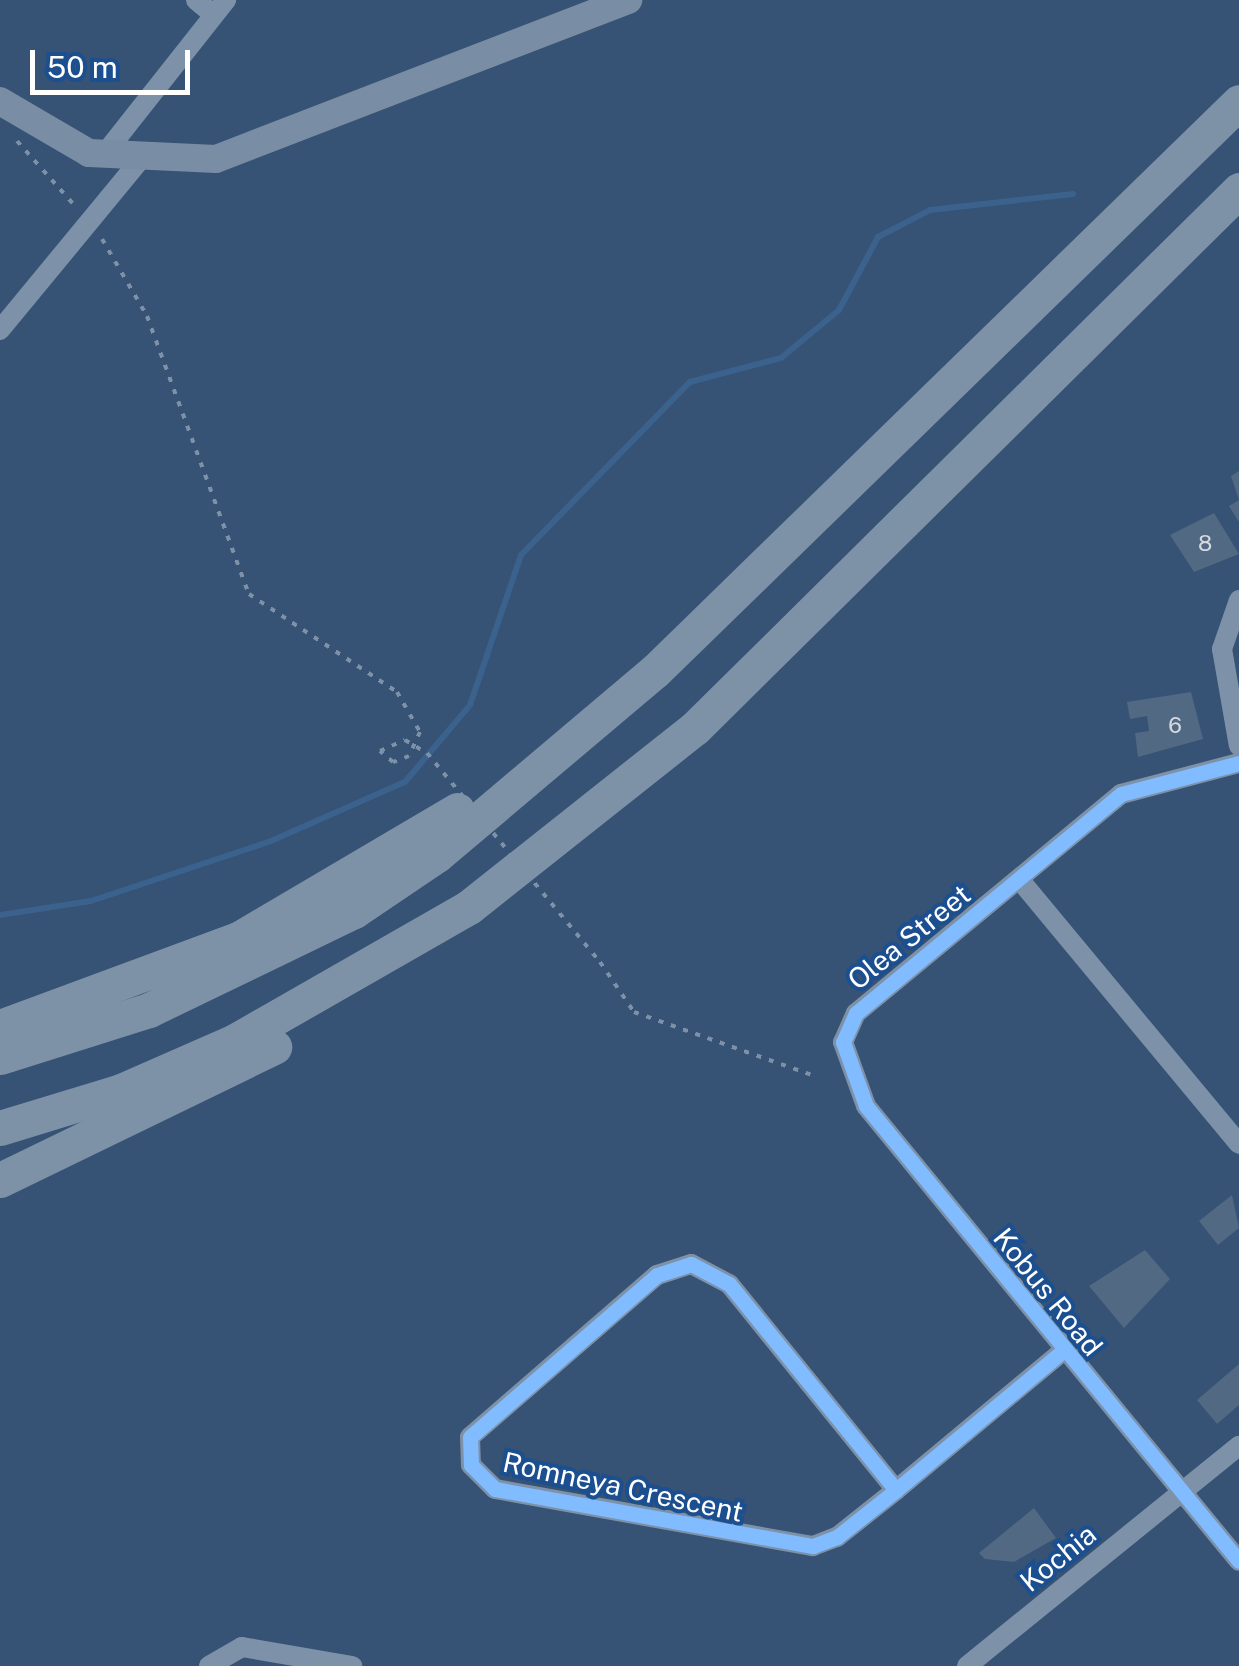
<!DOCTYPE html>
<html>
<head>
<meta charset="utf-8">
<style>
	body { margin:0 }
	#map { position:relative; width:1239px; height:1666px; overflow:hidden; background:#365274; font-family:"Public Sans",sans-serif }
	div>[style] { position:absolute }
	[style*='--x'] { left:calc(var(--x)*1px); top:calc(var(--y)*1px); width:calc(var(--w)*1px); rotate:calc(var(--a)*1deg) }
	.stream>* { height:6px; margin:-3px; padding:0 3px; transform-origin:3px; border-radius:3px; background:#3b618d }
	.building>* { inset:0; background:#526984 }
	.path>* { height:4px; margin-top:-2px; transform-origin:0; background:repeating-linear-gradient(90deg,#7d92a8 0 5px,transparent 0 13px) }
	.street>* { height:20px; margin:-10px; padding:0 10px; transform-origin:10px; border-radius:10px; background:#7d92a8 }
	.secondary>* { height:28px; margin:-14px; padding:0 14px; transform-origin:14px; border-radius:14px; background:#798da4 }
	.highway>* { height:35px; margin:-17.5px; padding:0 17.5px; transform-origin:17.5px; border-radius:17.5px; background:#7e92a7 }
	.path-bridge>* { height:4px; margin-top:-2px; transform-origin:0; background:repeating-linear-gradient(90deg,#7d92a8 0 5px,transparent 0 13px) }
	.cycleway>* { height:15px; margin:-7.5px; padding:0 7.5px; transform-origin:7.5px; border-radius:7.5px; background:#80bcff }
	span { translate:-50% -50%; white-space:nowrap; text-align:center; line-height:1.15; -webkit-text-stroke:8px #1b4f8f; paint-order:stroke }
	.number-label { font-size:22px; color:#d4dae0 }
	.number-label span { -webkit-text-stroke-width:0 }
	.street-label { font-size:28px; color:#fff }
	.scale { position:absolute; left:30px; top:50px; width:160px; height:45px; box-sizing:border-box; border:5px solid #fff; border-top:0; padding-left:12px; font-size:30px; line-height:35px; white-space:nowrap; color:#fff; -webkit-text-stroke:8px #1b4f8f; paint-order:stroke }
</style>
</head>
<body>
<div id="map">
	<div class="stream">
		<i style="--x:0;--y:915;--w:92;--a:-8.7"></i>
		<i style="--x:91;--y:901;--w:190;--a:-18.4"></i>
		<i style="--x:271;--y:841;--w:146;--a:-23.8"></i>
		<i style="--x:405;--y:782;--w:101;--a:-49.8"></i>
		<i style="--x:470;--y:705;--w:158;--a:-71.2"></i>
		<i style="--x:521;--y:555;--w:242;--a:-45.7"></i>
		<i style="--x:690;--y:382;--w:94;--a:-14.8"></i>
		<i style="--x:781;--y:358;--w:75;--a:-39.6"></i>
		<i style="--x:839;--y:310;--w:83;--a:-61.9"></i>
		<i style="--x:878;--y:237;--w:59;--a:-27.4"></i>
		<i style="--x:930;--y:210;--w:144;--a:-6.4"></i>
	</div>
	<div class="building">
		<i style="clip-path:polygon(1239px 471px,1239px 522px,1229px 506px,1239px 500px,1231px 476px)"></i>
		<i style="clip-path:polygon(1214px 513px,1239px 554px,1194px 572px,1170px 535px)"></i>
		<i style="clip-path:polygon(1191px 692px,1203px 739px,1138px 757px,1135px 733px,1149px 731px,1147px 716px,1130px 719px,1127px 702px)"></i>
		<i style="clip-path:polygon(1232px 1195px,1239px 1228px,1218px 1245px,1199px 1221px)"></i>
		<i style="clip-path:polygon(1145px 1250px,1170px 1279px,1124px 1328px,1089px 1286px)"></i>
		<i style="clip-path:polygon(1239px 1364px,1239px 1405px,1217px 1424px,1197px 1400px)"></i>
		<i style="clip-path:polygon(1034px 1508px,1056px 1538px,1014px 1562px,985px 1559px,979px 1553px)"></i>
	</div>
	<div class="path">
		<i style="--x:17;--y:141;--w:90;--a:48.2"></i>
		<i style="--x:102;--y:239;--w:89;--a:59.7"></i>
		<i style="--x:147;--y:316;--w:296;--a:69.9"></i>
		<i style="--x:249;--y:594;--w:178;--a:33.5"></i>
		<i style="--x:397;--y:692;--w:46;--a:60.1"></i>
		<i style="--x:420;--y:732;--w:26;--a:115"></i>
		<i style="--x:600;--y:962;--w:60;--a:55.8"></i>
		<i style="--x:634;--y:1012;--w:189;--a:19.5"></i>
	</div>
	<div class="street">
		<i style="--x:196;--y:0;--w:23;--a:40"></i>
		<i style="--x:106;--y:152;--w:194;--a:-51.7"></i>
		<i style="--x:0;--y:330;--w:220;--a:-50.5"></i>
		<i style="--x:1239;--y:600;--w:52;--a:109.1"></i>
		<i style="--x:1222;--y:649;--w:98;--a:80.1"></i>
		<i style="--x:1239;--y:763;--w:122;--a:165.3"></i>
		<i style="--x:1121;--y:794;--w:344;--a:140.4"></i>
		<i style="--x:856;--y:1013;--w:32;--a:114"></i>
		<i style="--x:843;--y:1042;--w:68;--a:70.2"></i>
		<i style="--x:866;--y:1106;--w:588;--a:50.66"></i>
		<i style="--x:1019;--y:879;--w:344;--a:50.3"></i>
		<i style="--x:896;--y:1490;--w:265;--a:-129"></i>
		<i style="--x:729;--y:1284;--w:43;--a:-152.2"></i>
		<i style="--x:691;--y:1264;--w:36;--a:162"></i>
		<i style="--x:657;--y:1275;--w:247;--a:139.1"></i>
		<i style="--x:470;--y:1437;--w:28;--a:88"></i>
		<i style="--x:471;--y:1465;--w:34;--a:45"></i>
		<i style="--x:495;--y:1489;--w:323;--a:10.2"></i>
		<i style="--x:813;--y:1546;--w:26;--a:-21"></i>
		<i style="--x:837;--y:1537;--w:75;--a:-38.5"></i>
		<i style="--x:896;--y:1490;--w:217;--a:-39.8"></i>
		<i style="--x:209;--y:1666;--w:38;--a:-30"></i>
		<i style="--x:242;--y:1647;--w:112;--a:9.8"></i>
		<i style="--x:967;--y:1666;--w:350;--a:-39"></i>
	</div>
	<div class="secondary">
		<i style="--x:0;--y:101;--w:103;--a:30.3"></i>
		<i style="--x:89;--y:153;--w:127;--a:2.7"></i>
		<i style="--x:216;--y:159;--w:442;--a:-21.1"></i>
	</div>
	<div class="highway">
		<i style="--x:0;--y:1027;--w:256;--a:-20.3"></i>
		<i style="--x:240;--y:938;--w:252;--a:-30.5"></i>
		<i style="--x:0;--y:1057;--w:156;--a:-17.5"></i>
		<i style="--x:149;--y:1010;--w:228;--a:-25.8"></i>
		<i style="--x:354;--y:911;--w:100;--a:-34"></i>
		<i style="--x:437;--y:855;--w:285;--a:-40.2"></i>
		<i style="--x:655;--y:671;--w:815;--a:-44.25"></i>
		<i style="--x:0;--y:1128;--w:127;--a:-17"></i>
		<i style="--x:121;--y:1091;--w:124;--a:-23.7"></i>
		<i style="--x:235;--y:1041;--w:270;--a:-29.8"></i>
		<i style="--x:469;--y:907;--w:288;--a:-38.4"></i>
		<i style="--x:695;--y:728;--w:765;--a:-44.68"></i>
		<i style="--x:0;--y:1180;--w:305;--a:-25.9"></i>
	</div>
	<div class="path-bridge">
		<i style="--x:409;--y:756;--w:17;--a:159"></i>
		<i style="--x:393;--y:762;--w:17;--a:-140"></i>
		<i style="--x:380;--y:751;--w:27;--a:-24"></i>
		<i style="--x:405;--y:740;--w:26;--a:31"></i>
		<i style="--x:427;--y:753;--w:271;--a:50.4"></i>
	</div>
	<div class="cycleway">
		<i style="--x:1239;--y:763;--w:122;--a:165.3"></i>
		<i style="--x:1121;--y:794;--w:344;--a:140.4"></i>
		<i style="--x:856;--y:1013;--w:32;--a:114"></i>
		<i style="--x:843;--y:1042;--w:68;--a:70.2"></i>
		<i style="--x:866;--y:1106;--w:588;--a:50.66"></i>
		<i style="--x:896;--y:1490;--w:265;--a:-129"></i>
		<i style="--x:729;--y:1284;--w:43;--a:-152.2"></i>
		<i style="--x:691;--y:1264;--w:36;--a:162"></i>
		<i style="--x:657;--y:1275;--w:247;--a:139.1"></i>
		<i style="--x:470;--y:1437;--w:28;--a:88"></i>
		<i style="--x:471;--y:1465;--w:34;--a:45"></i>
		<i style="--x:495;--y:1489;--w:323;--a:10.2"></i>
		<i style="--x:813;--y:1546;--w:26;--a:-21"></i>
		<i style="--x:837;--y:1537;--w:75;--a:-38.5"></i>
		<i style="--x:896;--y:1490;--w:217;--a:-39.8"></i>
	</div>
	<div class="number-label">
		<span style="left:1205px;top:544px">8</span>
		<span style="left:1175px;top:726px">6</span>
	</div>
	<div class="street-label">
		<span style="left:909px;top:937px;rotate:-39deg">Olea Street</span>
		<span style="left:1048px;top:1292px;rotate:51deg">Kobus Road</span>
		<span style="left:623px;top:1487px;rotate:12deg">Romneya Crescent</span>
		<span style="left:1058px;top:1558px;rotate:-39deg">Kochia</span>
	</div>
	<div class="scale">50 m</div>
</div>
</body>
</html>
